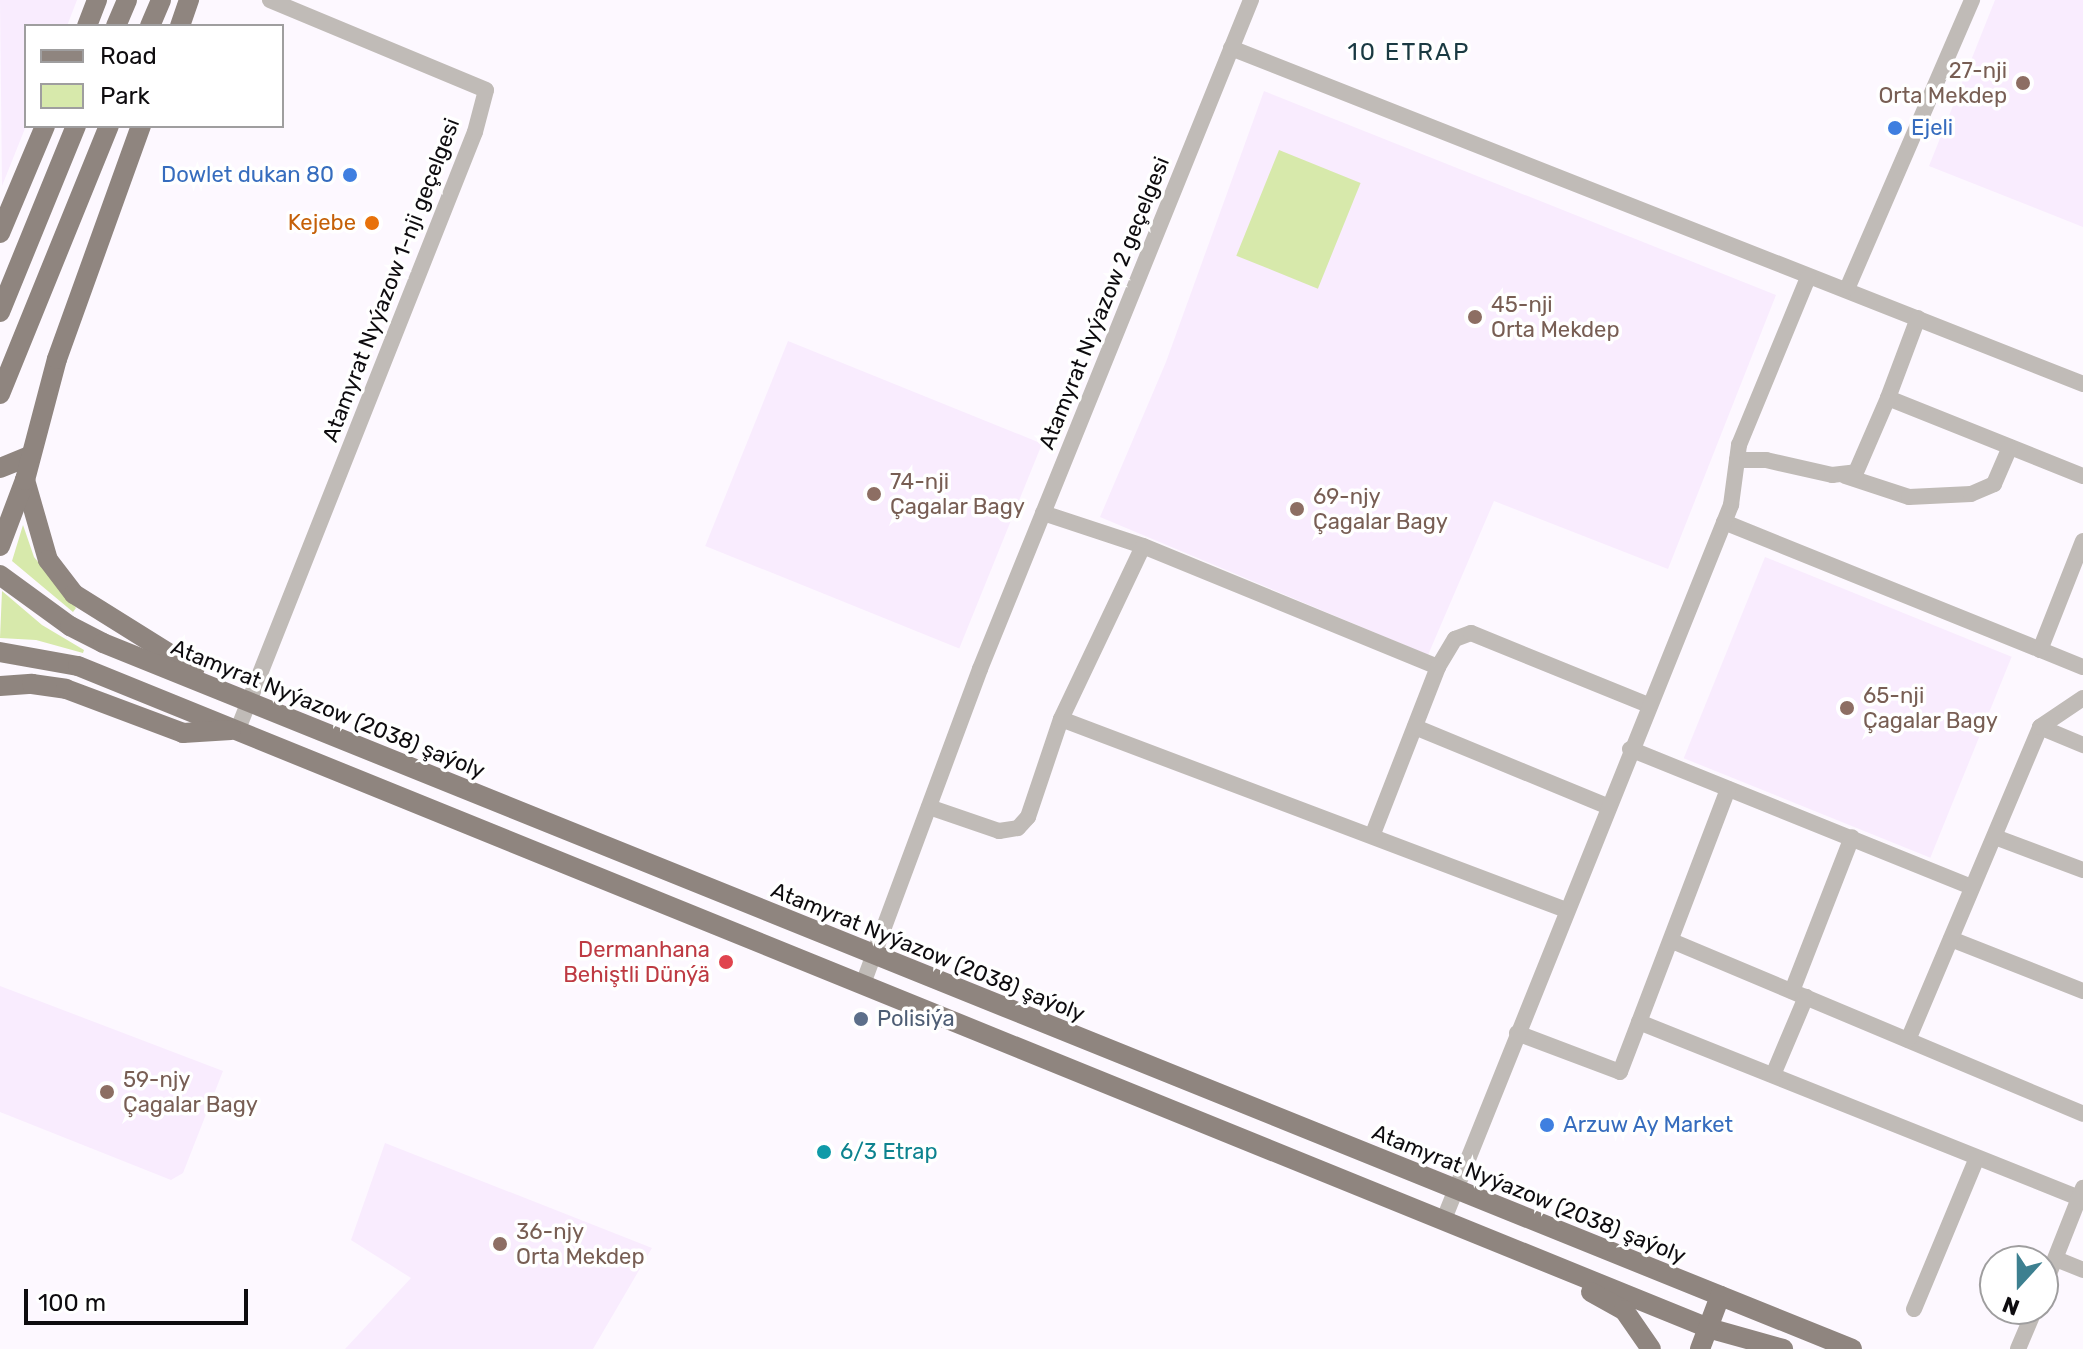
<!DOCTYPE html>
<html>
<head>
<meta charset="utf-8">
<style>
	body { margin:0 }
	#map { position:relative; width:2083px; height:1349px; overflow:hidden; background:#fdf8ff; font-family:Rubik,sans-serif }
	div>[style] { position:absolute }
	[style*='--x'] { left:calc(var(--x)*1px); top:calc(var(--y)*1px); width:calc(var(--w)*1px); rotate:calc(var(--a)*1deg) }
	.built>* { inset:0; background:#f9ecfe; transform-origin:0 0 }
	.green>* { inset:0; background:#d7e9ab; transform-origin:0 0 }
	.minor>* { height:16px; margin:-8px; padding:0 8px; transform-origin:8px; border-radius:8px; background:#c0bbb7 }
	.major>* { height:20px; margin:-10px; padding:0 10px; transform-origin:10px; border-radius:10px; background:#8f857f }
	.dots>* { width:22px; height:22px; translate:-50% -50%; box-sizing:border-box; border:4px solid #fff; border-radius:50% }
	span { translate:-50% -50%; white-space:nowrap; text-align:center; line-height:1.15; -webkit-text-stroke:7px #fff; paint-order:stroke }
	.education-label { font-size:22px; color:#785e54 }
	.right { translate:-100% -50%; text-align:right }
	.left { translate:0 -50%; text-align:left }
	.shop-label { font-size:22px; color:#366cbe }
	.food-label { font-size:22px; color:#c56008 }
	.street-label { font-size:22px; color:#0e0c0f }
	.health-label { font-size:22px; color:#be3a42 }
	.service-label { font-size:22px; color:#4e5e75 }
	.culture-label { font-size:22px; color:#0d838f }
	.neighbourhood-label { font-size:24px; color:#1a3a42; letter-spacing:2px }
	.legend { position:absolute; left:24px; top:24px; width:260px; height:104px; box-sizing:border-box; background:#fff; border:2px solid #9f9e9f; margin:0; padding:10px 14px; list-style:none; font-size:24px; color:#0e0c0f }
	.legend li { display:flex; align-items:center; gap:16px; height:40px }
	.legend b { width:40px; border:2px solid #9f9e9f }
	.north { position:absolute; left:1979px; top:1245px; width:80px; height:80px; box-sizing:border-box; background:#fff; border:2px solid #9f9e9f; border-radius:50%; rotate:201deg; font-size:22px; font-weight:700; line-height:32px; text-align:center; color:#0e0c0f }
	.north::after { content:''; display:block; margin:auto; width:28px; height:36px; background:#3d8090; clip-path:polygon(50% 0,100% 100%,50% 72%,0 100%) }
	.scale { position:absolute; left:24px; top:1289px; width:224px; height:36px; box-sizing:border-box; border:4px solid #0e0c0f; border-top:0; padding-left:10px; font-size:24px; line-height:28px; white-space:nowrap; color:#0e0c0f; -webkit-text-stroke:6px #fff; paint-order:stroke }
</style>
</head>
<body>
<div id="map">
	<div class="built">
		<i style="clip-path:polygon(0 0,77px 0,67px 26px,26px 26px,26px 126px,2px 186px)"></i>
		<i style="clip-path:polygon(1995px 0,2083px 0,2083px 227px,1929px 166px)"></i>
		<i style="clip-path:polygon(1264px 91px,1776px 295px,1668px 569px,1494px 501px,1428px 655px,1100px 517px,1166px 362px)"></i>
		<i style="left:788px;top:341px;width:274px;height:221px;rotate:22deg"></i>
		<i style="left:1765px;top:557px;width:266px;height:217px;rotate:22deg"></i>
		<i style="clip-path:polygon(0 986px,223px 1071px,183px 1173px,171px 1180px,0 1112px)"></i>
		<i style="clip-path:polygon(385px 1143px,652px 1248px,593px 1349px,345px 1349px,411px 1278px,351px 1240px)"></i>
	</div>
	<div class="green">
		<i style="left:1279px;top:150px;width:88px;height:114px;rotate:22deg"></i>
		<i style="clip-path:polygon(23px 525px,34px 557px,76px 608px,73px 612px,12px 561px)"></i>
		<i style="clip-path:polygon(2px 591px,42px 625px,84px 650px,83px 653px,36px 640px,0 638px)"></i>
	</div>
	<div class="minor">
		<i style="--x:1231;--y:48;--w:916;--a:21.52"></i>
		<i style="--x:1847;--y:289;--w:315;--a:-66.6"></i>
		<i style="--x:1918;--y:318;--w:85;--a:110.6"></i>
		<i style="--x:1888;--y:398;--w:210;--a:21.8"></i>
		<i style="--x:1737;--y:460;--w:29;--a:0"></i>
		<i style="--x:1766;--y:460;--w:68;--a:12.8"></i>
		<i style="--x:1832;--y:475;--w:24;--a:-7"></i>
		<i style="--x:1856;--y:472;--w:81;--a:-66.6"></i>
		<i style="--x:1845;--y:476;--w:67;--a:18.2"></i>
		<i style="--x:1909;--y:497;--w:62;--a:-2.8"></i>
		<i style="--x:1971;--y:494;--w:25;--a:-23"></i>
		<i style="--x:1994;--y:484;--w:40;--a:-66.6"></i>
		<i style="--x:1043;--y:513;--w:105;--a:18.3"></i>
		<i style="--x:1143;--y:546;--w:319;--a:22.3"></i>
		<i style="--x:1438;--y:667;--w:181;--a:111.3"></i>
		<i style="--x:1724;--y:522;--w:387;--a:22"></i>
		<i style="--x:2040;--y:650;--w:117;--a:-68.5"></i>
		<i style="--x:1438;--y:667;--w:33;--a:-59"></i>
		<i style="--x:1455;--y:639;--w:17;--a:-21"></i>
		<i style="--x:1471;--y:633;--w:191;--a:22.1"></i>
		<i style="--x:1061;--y:719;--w:540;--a:20.72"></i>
		<i style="--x:1415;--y:727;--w:208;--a:22.4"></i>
		<i style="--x:2040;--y:727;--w:47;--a:22.7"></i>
		<i style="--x:238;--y:729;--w:642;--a:-68.35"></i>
		<i style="--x:475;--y:132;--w:43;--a:-75.3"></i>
		<i style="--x:486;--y:90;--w:234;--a:-157.4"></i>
		<i style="--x:1630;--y:749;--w:368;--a:22"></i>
		<i style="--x:929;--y:807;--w:74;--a:18.9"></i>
		<i style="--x:999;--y:831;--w:19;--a:-9"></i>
		<i style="--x:1018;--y:828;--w:15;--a:-48"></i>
		<i style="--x:1028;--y:817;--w:103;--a:-71.4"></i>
		<i style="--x:1061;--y:719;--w:191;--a:-64.6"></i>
		<i style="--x:1995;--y:837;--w:94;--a:20.6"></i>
		<i style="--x:1951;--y:939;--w:142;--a:21.5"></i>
		<i style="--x:1672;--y:941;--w:446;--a:22.8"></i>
		<i style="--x:864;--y:981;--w:333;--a:-69.6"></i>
		<i style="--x:980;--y:669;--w:722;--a:-67.95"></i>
		<i style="--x:1792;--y:991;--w:165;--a:-68.7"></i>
		<i style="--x:1639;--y:1022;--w:474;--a:21.8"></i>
		<i style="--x:1517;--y:1033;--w:110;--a:20.7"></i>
		<i style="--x:1620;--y:1072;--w:303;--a:-69.1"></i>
		<i style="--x:1908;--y:1040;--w:340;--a:-67.1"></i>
		<i style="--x:2040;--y:727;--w:52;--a:-34"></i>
		<i style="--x:1773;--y:1075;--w:85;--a:-67.1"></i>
		<i style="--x:1444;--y:1219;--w:770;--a:-68.1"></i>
		<i style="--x:1731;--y:505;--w:61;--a:-82.4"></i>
		<i style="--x:1739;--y:445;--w:181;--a:-67.6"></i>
		<i style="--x:2056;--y:1259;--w:29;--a:22"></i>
		<i style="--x:2043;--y:1289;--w:109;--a:-68.4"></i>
		<i style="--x:1914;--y:1309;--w:164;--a:-67.4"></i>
		<i style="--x:2018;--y:1349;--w:43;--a:-67"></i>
	</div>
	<div class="major">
		<i style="--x:87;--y:26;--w:28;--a:-69"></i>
		<i style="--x:116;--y:26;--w:28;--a:-67"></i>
		<i style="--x:150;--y:26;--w:28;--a:-67"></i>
		<i style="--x:180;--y:26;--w:28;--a:-71"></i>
		<i style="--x:0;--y:233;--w:116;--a:-67.2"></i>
		<i style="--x:0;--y:312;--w:201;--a:-67.8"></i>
		<i style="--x:0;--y:394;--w:289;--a:-67.9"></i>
		<i style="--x:0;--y:468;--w:31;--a:-22"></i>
		<i style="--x:25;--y:480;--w:83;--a:74"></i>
		<i style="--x:48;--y:560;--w:43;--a:52.6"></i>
		<i style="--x:74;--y:594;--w:142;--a:32"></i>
		<i style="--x:0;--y:546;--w:71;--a:-69.3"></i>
		<i style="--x:25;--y:480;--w:125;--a:-75.2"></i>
		<i style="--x:57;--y:359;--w:248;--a:-70.2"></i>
		<i style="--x:0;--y:575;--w:87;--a:36.1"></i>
		<i style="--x:70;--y:626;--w:37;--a:27"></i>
		<i style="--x:103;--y:643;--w:1886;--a:21.98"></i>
		<i style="--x:0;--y:652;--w:79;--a:10.2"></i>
		<i style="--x:78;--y:666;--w:1759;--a:22.1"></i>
		<i style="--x:1708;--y:1328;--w:78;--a:15.6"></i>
		<i style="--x:0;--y:686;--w:32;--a:-4"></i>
		<i style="--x:32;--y:684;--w:34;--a:8"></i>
		<i style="--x:66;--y:689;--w:125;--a:20.6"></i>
		<i style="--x:183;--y:733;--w:48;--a:-3.6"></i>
		<i style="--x:1591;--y:1292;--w:38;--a:29"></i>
		<i style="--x:1624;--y:1310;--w:47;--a:55.3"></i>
		<i style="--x:1700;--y:1349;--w:57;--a:-69.3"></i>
	</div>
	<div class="dots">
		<i style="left:2023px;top:83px;background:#8d6e63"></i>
		<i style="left:1895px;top:128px;background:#3f7fe0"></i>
		<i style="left:350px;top:175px;background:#3f7fe0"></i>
		<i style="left:372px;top:223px;background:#e8710a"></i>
		<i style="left:1475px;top:317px;background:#8d6e63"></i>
		<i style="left:874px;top:494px;background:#8d6e63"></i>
		<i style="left:1297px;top:509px;background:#8d6e63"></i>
		<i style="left:1847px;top:708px;background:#8d6e63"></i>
		<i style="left:726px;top:962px;background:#e0444e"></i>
		<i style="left:861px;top:1019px;background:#5c6f8a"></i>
		<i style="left:107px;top:1092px;background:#8d6e63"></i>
		<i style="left:1547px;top:1125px;background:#3f7fe0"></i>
		<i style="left:824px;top:1152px;background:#0f9aa8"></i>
		<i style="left:500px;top:1244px;background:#8d6e63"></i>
	</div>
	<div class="education-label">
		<span class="right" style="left:2007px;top:83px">27-nji<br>Orta Mekdep</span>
		<span class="left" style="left:1491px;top:317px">45-nji<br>Orta Mekdep</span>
		<span class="left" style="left:890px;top:494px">74-nji<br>Çagalar Bagy</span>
		<span class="left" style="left:1313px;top:509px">69-njy<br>Çagalar Bagy</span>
		<span class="left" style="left:1863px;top:708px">65-nji<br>Çagalar Bagy</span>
		<span class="left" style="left:123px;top:1092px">59-njy<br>Çagalar Bagy</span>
		<span class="left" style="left:516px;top:1244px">36-njy<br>Orta Mekdep</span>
	</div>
	<div class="shop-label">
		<span class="left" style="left:1911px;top:128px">Ejeli</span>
		<span class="right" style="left:334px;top:175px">Dowlet dukan 80</span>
		<span class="left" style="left:1563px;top:1125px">Arzuw Ay Market</span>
	</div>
	<div class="food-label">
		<span class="right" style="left:356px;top:223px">Kejebe</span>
	</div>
	<div class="street-label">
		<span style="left:391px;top:280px;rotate:-69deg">Atamyrat Nyýazow 1-nji geçelgesi</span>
		<span style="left:1104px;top:303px;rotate:-68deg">Atamyrat Nyýazow 2 geçelgesi</span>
		<span style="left:328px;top:709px;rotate:22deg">Atamyrat Nyýazow (2038) şaýoly</span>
		<span style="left:928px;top:952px;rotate:22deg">Atamyrat Nyýazow (2038) şaýoly</span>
		<span style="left:1529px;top:1194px;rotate:22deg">Atamyrat Nyýazow (2038) şaýoly</span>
	</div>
	<div class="health-label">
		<span class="right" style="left:710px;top:962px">Dermanhana<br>Behiştli Dünýä</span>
	</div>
	<div class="service-label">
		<span class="left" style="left:877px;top:1019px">Polisiýa</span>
	</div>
	<div class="culture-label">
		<span class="left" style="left:840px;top:1152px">6/3 Etrap</span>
	</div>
	<div class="neighbourhood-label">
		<span style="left:1409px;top:53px">10 ETRAP</span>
	</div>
	<ul class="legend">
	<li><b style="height:10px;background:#8f857f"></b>Road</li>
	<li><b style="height:22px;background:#d7e9ab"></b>Park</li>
	</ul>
	<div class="north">N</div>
	<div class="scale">100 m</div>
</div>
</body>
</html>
